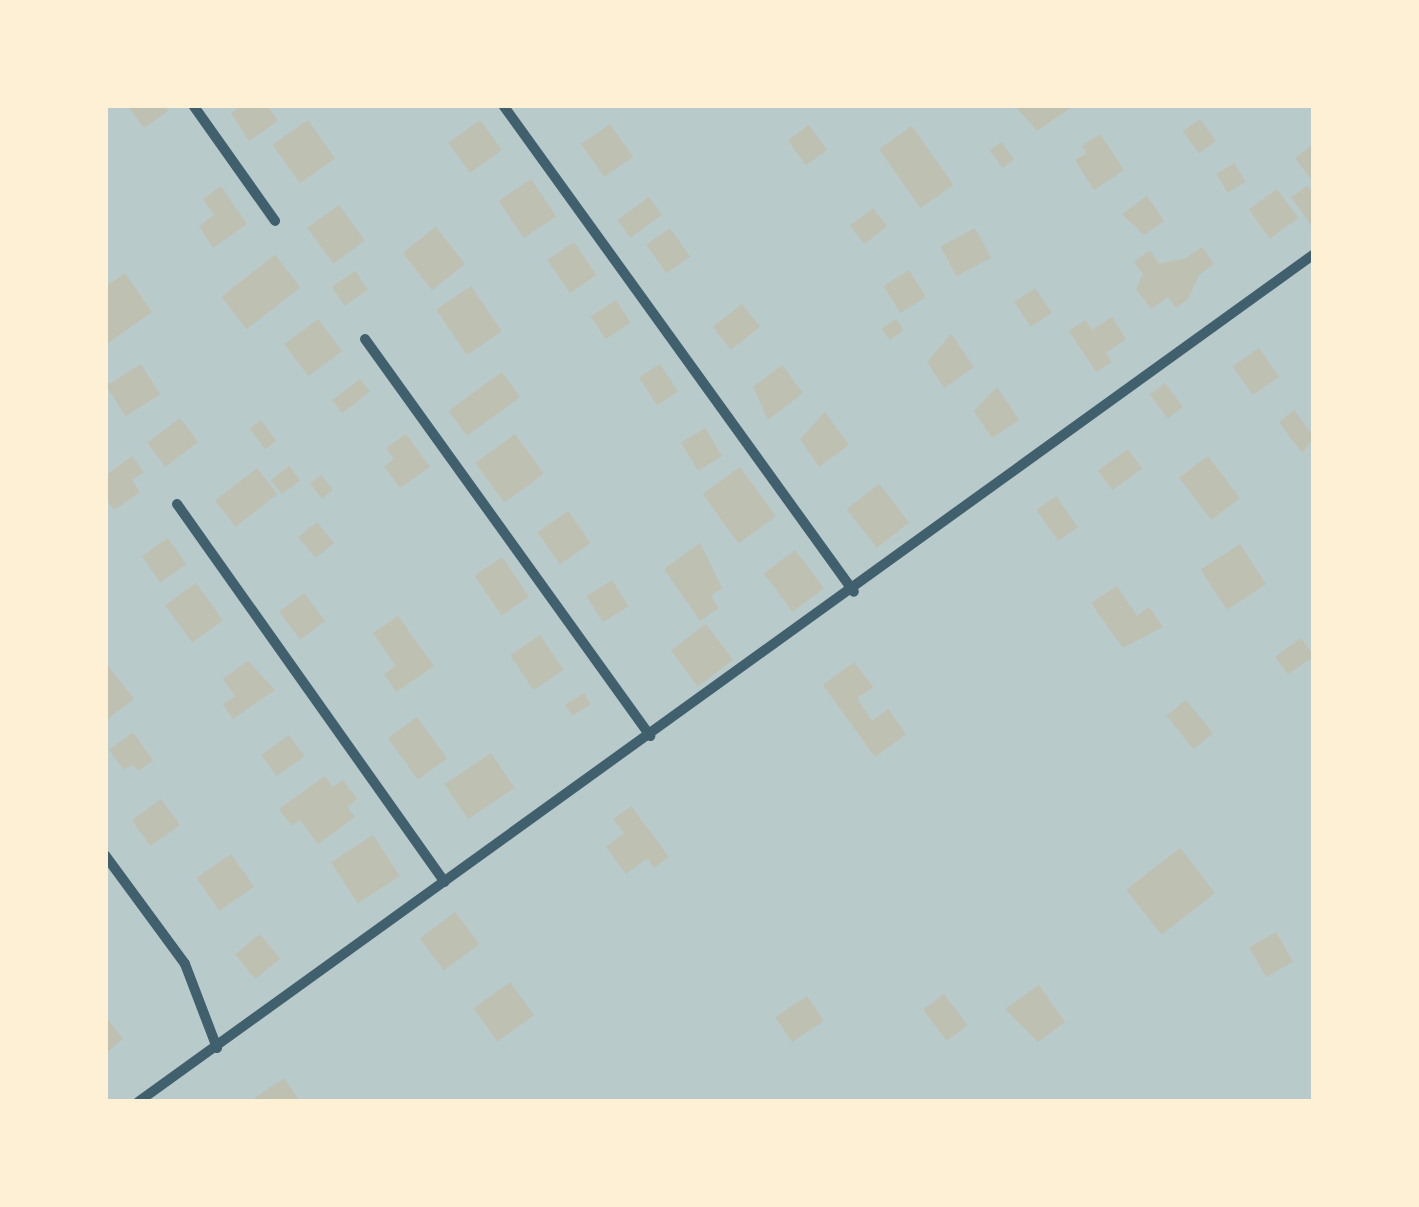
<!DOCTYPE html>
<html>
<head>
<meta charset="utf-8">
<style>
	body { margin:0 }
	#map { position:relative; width:1419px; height:1207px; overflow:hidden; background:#fdf0d5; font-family:Commissioner,sans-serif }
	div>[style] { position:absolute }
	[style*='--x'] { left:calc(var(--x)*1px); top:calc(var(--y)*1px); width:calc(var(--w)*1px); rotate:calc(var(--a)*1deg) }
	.green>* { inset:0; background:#b9caca; transform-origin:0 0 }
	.building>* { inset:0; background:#bec0b2; transform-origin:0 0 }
	.minor>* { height:10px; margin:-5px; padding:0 5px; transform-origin:5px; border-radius:5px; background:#3f606c }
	span { translate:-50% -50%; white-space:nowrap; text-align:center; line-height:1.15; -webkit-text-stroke:8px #fdf0d5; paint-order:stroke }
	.frame { position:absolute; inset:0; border:108px solid #fdf0d5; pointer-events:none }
</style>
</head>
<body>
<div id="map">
	<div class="green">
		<i style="left:105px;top:105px;width:1209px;height:997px"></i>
	</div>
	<div class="building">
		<i style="clip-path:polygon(127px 105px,164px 105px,168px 111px,144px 128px)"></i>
		<i style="clip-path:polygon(243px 105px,267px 105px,278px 121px,249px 141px,231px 113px)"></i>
		<i style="clip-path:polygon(1014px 105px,1075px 105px,1037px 131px)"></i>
		<i style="left:1200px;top:119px;width:27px;height:21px;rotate:54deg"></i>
		<i style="left:308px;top:120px;width:47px;height:43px;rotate:55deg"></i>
		<i style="left:480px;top:120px;width:37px;height:39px;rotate:54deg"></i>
		<i style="left:610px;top:124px;width:40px;height:35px;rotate:55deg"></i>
		<i style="left:809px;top:125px;width:31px;height:26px;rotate:54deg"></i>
		<i style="left:912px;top:126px;width:72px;height:40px;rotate:55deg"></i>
		<i style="clip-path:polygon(1100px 134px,1124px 170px,1094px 190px,1075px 160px,1087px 153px,1082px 146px)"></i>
		<i style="left:1001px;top:142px;width:22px;height:14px;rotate:54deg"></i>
		<i style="clip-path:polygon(1314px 144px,1314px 183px,1295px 158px)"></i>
		<i style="left:1234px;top:163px;width:22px;height:21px;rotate:58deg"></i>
		<i style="left:531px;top:179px;width:45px;height:39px;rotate:56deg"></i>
		<i style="clip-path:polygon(221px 186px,247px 224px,213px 248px,199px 226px,214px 215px,203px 199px)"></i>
		<i style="clip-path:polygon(1307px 186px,1314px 195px,1314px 229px,1291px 197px)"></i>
		<i style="left:1277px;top:189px;width:36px;height:35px;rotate:54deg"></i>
		<i style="clip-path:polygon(1147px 196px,1164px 221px,1144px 235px,1122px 214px)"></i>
		<i style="left:649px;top:197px;width:22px;height:39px;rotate:54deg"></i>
		<i style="left:339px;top:205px;width:44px;height:39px;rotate:54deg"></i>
		<i style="left:873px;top:208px;width:23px;height:29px;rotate:52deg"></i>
		<i style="left:436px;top:227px;width:47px;height:42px;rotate:52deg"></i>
		<i style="left:670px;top:228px;width:35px;height:29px;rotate:55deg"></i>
		<i style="left:975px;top:228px;width:34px;height:39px;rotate:62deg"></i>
		<i style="left:574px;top:242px;width:40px;height:32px;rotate:56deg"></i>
		<i style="clip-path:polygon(1202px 247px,1214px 264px,1199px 275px,1188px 299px,1176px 308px,1168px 297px,1151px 309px,1136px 289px,1143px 274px,1134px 262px,1150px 250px,1159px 264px,1186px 258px)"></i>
		<i style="left:275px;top:255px;width:41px;height:68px;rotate:52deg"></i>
		<i style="left:909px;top:270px;width:32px;height:30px;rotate:58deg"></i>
		<i style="left:355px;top:271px;width:23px;height:28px;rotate:56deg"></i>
		<i style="clip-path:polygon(125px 273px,152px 312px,105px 345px,105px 287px)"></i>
		<i style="left:471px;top:286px;width:55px;height:42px;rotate:56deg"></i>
		<i style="left:1035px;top:288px;width:30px;height:25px;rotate:56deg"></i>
		<i style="left:616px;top:300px;width:27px;height:30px;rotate:57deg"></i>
		<i style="left:742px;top:304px;width:29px;height:37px;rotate:52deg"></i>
		<i style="clip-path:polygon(1112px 317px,1126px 339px,1106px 353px,1112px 362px,1096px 372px,1069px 331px,1085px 320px,1092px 330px)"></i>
		<i style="left:318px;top:319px;width:40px;height:42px;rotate:53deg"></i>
		<i style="left:896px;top:319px;width:14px;height:17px;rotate:56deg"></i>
		<i style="clip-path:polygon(951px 334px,974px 367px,944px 388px,927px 362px)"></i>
		<i style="left:1259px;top:348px;width:35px;height:32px;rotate:55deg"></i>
		<i style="left:141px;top:364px;width:36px;height:41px;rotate:58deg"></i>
		<i style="left:660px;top:364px;width:33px;height:25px;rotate:57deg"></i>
		<i style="clip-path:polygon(782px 365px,803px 393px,768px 420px,753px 387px)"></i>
		<i style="left:502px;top:372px;width:31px;height:66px;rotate:54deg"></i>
		<i style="left:360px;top:379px;width:16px;height:35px;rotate:52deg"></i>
		<i style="left:1165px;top:383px;width:30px;height:19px;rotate:53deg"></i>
		<i style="clip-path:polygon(997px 387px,1019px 420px,992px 438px,974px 411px)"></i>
		<i style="clip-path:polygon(1294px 410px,1314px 437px,1302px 453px,1279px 422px)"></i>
		<i style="clip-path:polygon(825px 412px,849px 445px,819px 467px,800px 439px)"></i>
		<i style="left:180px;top:418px;width:30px;height:41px;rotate:53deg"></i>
		<i style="left:261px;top:420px;width:26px;height:14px;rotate:54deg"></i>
		<i style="left:705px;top:428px;width:33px;height:28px;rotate:59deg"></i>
		<i style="clip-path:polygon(406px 434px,430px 467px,400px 488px,384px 466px,394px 459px,386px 448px)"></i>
		<i style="left:515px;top:434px;width:49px;height:49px;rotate:54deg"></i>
		<i style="left:1128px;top:449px;width:24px;height:37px;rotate:54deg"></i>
		<i style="clip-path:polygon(132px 456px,144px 472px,132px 480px,140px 492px,114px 510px,105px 497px,105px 476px)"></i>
		<i style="left:1208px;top:456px;width:53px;height:36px;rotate:53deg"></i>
		<i style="left:289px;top:466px;width:18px;height:23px;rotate:52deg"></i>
		<i style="left:740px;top:467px;width:61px;height:46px;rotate:54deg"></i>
		<i style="left:257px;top:468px;width:33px;height:53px;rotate:52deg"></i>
		<i style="left:321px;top:475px;width:19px;height:14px;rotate:51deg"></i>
		<i style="left:879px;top:484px;width:49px;height:41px;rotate:52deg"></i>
		<i style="left:1056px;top:496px;width:38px;height:24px;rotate:55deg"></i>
		<i style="left:568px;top:511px;width:39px;height:37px;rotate:55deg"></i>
		<i style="left:317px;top:522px;width:27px;height:24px;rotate:51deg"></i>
		<i style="left:168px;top:538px;width:32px;height:32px;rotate:55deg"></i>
		<i style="clip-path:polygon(700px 543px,722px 588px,711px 596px,719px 608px,700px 621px,664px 569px)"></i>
		<i style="left:1240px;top:544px;width:48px;height:47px;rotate:57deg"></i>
		<i style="left:795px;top:550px;width:48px;height:39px;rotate:53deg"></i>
		<i style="left:502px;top:557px;width:48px;height:33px;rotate:56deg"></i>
		<i style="left:612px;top:580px;width:31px;height:30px;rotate:58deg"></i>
		<i style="left:196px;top:583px;width:46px;height:38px;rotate:54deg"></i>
		<i style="clip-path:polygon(1117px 586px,1137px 616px,1149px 607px,1163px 627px,1123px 648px,1091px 603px)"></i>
		<i style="left:304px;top:593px;width:35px;height:31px;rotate:53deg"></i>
		<i style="clip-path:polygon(398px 616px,434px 666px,396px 692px,384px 674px,396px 666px,373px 633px)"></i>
		<i style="left:706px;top:624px;width:45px;height:44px;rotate:53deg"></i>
		<i style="left:540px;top:635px;width:42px;height:36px;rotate:56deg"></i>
		<i style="left:1301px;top:638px;width:22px;height:32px;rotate:54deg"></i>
		<i style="clip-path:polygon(248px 661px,275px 690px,233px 719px,223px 704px,235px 696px,223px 679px)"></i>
		<i style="clip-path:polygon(105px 662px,134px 699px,105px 721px)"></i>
		<i style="clip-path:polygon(854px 662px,873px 687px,857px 698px,872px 721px,888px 709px,906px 734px,875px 757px,823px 685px)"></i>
		<i style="left:584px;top:693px;width:13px;height:22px;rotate:58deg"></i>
		<i style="left:1186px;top:700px;width:43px;height:25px;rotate:51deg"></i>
		<i style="left:417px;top:717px;width:51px;height:36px;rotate:54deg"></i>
		<i style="clip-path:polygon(133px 732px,153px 761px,138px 771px,133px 764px,124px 770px,109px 750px)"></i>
		<i style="left:289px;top:735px;width:26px;height:34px;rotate:54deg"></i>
		<i style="left:491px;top:753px;width:42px;height:56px;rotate:56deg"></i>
		<i style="clip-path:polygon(325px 776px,333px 787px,343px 780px,357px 799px,347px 807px,355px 817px,318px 844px,300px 820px,292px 826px,279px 809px)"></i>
		<i style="left:161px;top:799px;width:32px;height:36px;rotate:54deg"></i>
		<i style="clip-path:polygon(631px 806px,669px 857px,654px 868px,647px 858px,626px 874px,606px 847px,624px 833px,613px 819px)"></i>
		<i style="left:373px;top:835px;width:49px;height:50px;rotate:57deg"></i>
		<i style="left:1180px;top:848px;width:57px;height:68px;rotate:52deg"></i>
		<i style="left:231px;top:854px;width:40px;height:42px;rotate:55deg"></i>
		<i style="left:455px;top:912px;width:40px;height:44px;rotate:53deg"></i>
		<i style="left:1276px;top:932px;width:34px;height:31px;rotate:60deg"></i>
		<i style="left:260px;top:934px;width:32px;height:32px;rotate:51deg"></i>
		<i style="left:510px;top:982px;width:41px;height:45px;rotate:54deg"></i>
		<i style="clip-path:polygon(1039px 985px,1065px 1022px,1038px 1042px,1005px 1009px)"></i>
		<i style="left:944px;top:994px;width:39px;height:26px;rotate:53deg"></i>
		<i style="left:807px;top:996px;width:30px;height:38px;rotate:56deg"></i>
		<i style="clip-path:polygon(105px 1016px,123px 1039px,105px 1054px)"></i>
		<i style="clip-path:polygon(284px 1078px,300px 1102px,249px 1102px)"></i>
	</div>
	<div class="minor">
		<i style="--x:193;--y:105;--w:142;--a:54.7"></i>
		<i style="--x:503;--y:105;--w:600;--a:54.22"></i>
		<i style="--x:365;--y:339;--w:489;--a:54.3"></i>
		<i style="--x:177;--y:504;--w:463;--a:54.7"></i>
		<i style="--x:105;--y:855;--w:135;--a:53.7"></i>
		<i style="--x:185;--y:964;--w:90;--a:69.1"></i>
		<i style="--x:138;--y:1102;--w:1450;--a:-35.79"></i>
	</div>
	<div class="frame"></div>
</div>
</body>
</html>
